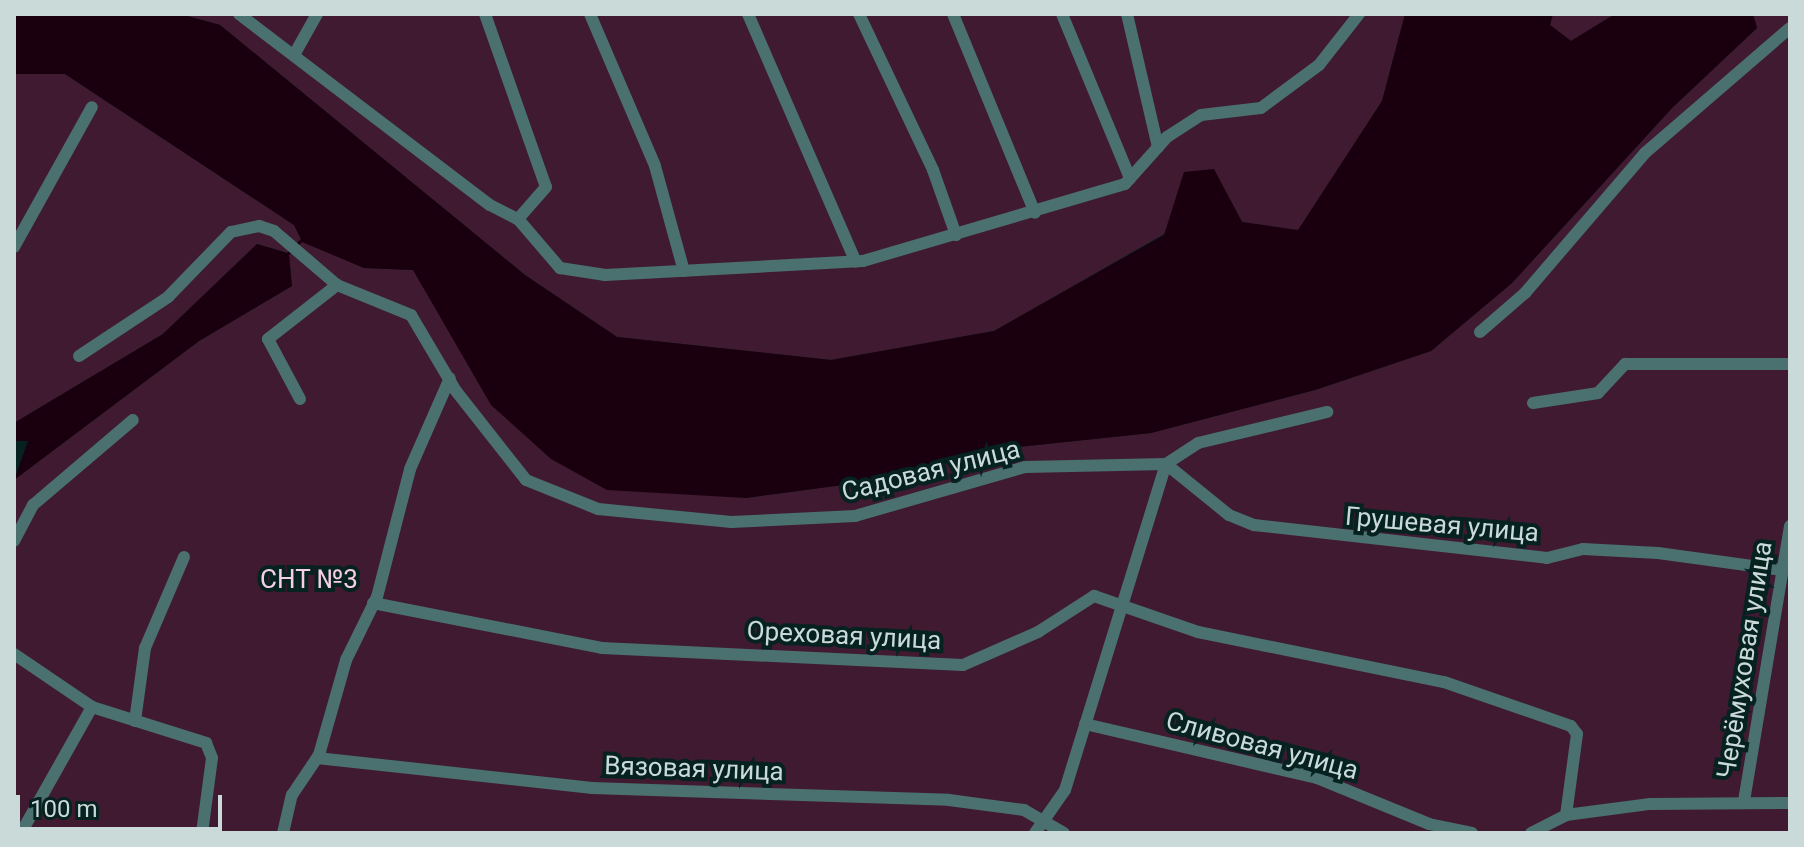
<!DOCTYPE html>
<html>
<head>
<meta charset="utf-8">
<style>
	body { margin:0 }
	#map { position:relative; width:1804px; height:847px; overflow:hidden; background:#052221; font-family:Roboto,sans-serif }
	div>[style] { position:absolute }
	[style*='--x'] { left:calc(var(--x)*1px); top:calc(var(--y)*1px); width:calc(var(--w)*1px); rotate:calc(var(--a)*1deg) }
	.green>* { inset:0; background:#3f1a30 }
	.water>* { inset:0; background:#1a000f }
	.minor>* { height:12px; margin:-6px; padding:0 6px; transform-origin:6px; border-radius:6px; background:#4a706f }
	span { translate:-50% -50%; white-space:nowrap; text-align:center; line-height:1.15; -webkit-text-stroke:8px #052221; paint-order:stroke }
	.street-label { font-size:26px; color:#cadad9 }
	.park-label { font-size:26px; color:#f6cfe3 }
	.frame { position:absolute; inset:0; border:16px solid #cadad9; pointer-events:none }
	.scale { position:absolute; left:16px; top:795px; width:206px; height:36px; box-sizing:border-box; border:4px solid #cadad9; border-top:0; padding-left:10px; font-size:24px; line-height:28px; white-space:nowrap; color:#cadad9; -webkit-text-stroke:6px #052221; paint-order:stroke }
</style>
</head>
<body>
<div id="map">
	<div class="green">
		<i style="clip-path:polygon(180px 14px,1405px 14px,1382px 101px,1298px 231px,1242px 222px,1214px 170px,1164px 234px,994px 331px,831px 360px,617px 337px,525px 275px,220px 25px)"></i>
		<i style="clip-path:polygon(1553px 14px,1615px 14px,1571px 41px,1550px 25px)"></i>
		<i style="clip-path:polygon(1753px 14px,1790px 14px,1790px 833px,14px 833px,14px 480px,199px 341px,292px 286px,289px 255px,302px 241px,364px 268px,413px 270px,451px 330px,746px 498px,873px 481px,1008px 448px,1151px 433px,1315px 390px,1431px 351px,1512px 283px,1672px 108px,1757px 28px)"></i>
		<i style="clip-path:polygon(14px 74px,65px 74px,294px 225px,301px 239px,288px 253px,257px 244px,163px 334px,14px 423px)"></i>
	</div>
	<div class="water">
		<i style="clip-path:polygon(14px 14px,180px 14px,220px 25px,525px 275px,617px 337px,831px 360px,994px 331px,1164px 235px,1184px 172px,1214px 169px,1242px 222px,1298px 230px,1382px 101px,1405px 14px,1553px 14px,1550px 25px,1571px 41px,1615px 14px,1753px 14px,1757px 28px,1672px 108px,1512px 283px,1431px 351px,1315px 390px,1151px 433px,1008px 448px,873px 481px,746px 498px,607px 490px,551px 459px,491px 405px,413px 270px,364px 268px,302px 242px,289px 255px,292px 286px,199px 341px,14px 480px,28px 441px,14px 441px,14px 423px,163px 334px,257px 244px,287px 253px,301px 239px,294px 225px,65px 74px,14px 74px)"></i>
	</div>
	<div class="minor">
		<i style="--x:239;--y:14;--w:315;--a:37.3"></i>
		<i style="--x:490;--y:205;--w:31;--a:27"></i>
		<i style="--x:518;--y:219;--w:65;--a:49.4"></i>
		<i style="--x:560;--y:268;--w:46;--a:8.8"></i>
		<i style="--x:605;--y:275;--w:258;--a:-3.1"></i>
		<i style="--x:863;--y:261;--w:273;--a:-16.4"></i>
		<i style="--x:1125;--y:184;--w:63;--a:-48.2"></i>
		<i style="--x:1167;--y:137;--w:40;--a:-32.9"></i>
		<i style="--x:1201;--y:115;--w:60;--a:-6.7"></i>
		<i style="--x:1261;--y:108;--w:72;--a:-36.6"></i>
		<i style="--x:1319;--y:65;--w:65;--a:-51.9"></i>
		<i style="--x:485;--y:14;--w:183;--a:70.6"></i>
		<i style="--x:546;--y:187;--w:43;--a:131.2"></i>
		<i style="--x:590;--y:14;--w:165;--a:66.8"></i>
		<i style="--x:655;--y:166;--w:109;--a:74.6"></i>
		<i style="--x:748;--y:14;--w:270;--a:66.5"></i>
		<i style="--x:859;--y:14;--w:173;--a:64.6"></i>
		<i style="--x:933;--y:170;--w:69;--a:70.5"></i>
		<i style="--x:953;--y:14;--w:215;--a:67.6"></i>
		<i style="--x:1062;--y:14;--w:178;--a:67.5"></i>
		<i style="--x:1127;--y:14;--w:137;--a:76.9"></i>
		<i style="--x:294;--y:55;--w:47;--a:-60.7"></i>
		<i style="--x:14;--y:247;--w:160;--a:-60.9"></i>
		<i style="--x:1480;--y:332;--w:60;--a:-40.9"></i>
		<i style="--x:1525;--y:293;--w:184;--a:-49.4"></i>
		<i style="--x:1645;--y:153;--w:191;--a:-40.8"></i>
		<i style="--x:79;--y:356;--w:107;--a:-33.5"></i>
		<i style="--x:168;--y:297;--w:91;--a:-45.9"></i>
		<i style="--x:231;--y:232;--w:29;--a:-12"></i>
		<i style="--x:259;--y:226;--w:16;--a:18"></i>
		<i style="--x:274;--y:231;--w:83;--a:40.6"></i>
		<i style="--x:337;--y:285;--w:80;--a:22.1"></i>
		<i style="--x:411;--y:315;--w:88;--a:59.4"></i>
		<i style="--x:456;--y:391;--w:113;--a:51.8"></i>
		<i style="--x:526;--y:480;--w:78;--a:21.9"></i>
		<i style="--x:598;--y:509;--w:134;--a:5.6"></i>
		<i style="--x:731;--y:522;--w:124;--a:-2.8"></i>
		<i style="--x:855;--y:516;--w:177;--a:-16.1"></i>
		<i style="--x:1025;--y:467;--w:141;--a:-1.2"></i>
		<i style="--x:1166;--y:464;--w:38;--a:-33"></i>
		<i style="--x:1198;--y:443;--w:133;--a:-13.5"></i>
		<i style="--x:300;--y:399;--w:68;--a:-118.1"></i>
		<i style="--x:268;--y:339;--w:88;--a:-38"></i>
		<i style="--x:1533;--y:403;--w:66;--a:-8.7"></i>
		<i style="--x:1598;--y:393;--w:40;--a:-47"></i>
		<i style="--x:1625;--y:364;--w:165;--a:0"></i>
		<i style="--x:14;--y:541;--w:41;--a:-62.2"></i>
		<i style="--x:33;--y:505;--w:131;--a:-40.4"></i>
		<i style="--x:373;--y:603;--w:233;--a:11.1"></i>
		<i style="--x:602;--y:648;--w:361;--a:2.7"></i>
		<i style="--x:963;--y:665;--w:82;--a:-23.7"></i>
		<i style="--x:1038;--y:632;--w:67;--a:-32.7"></i>
		<i style="--x:1094;--y:596;--w:110;--a:19.1"></i>
		<i style="--x:1198;--y:632;--w:251;--a:11.5"></i>
		<i style="--x:1444;--y:682;--w:134;--a:19.1"></i>
		<i style="--x:1571;--y:726;--w:10;--a:53"></i>
		<i style="--x:1577;--y:734;--w:82;--a:97.7"></i>
		<i style="--x:14;--y:654;--w:94;--a:34.2"></i>
		<i style="--x:92;--y:707;--w:120;--a:17.5"></i>
		<i style="--x:206;--y:743;--w:16;--a:68"></i>
		<i style="--x:212;--y:758;--w:76;--a:97.6"></i>
		<i style="--x:135;--y:721;--w:74;--a:-82.2"></i>
		<i style="--x:145;--y:648;--w:99;--a:-66.8"></i>
		<i style="--x:1085;--y:724;--w:238;--a:13.1"></i>
		<i style="--x:1317;--y:778;--w:121;--a:22.3"></i>
		<i style="--x:1429;--y:824;--w:44;--a:11.8"></i>
		<i style="--x:317;--y:758;--w:277;--a:6.2"></i>
		<i style="--x:592;--y:788;--w:357;--a:1.9"></i>
		<i style="--x:949;--y:800;--w:76;--a:7.6"></i>
		<i style="--x:1024;--y:810;--w:46;--a:29.9"></i>
		<i style="--x:1744;--y:801;--w:279;--a:-80.5"></i>
		<i style="--x:21;--y:833;--w:145;--a:-60.6"></i>
		<i style="--x:283;--y:833;--w:39;--a:-77"></i>
		<i style="--x:292;--y:795;--w:48;--a:-56"></i>
		<i style="--x:319;--y:755;--w:99;--a:-74.1"></i>
		<i style="--x:346;--y:660;--w:70;--a:-63.8"></i>
		<i style="--x:377;--y:597;--w:132;--a:-75.5"></i>
		<i style="--x:410;--y:469;--w:99;--a:-66.3"></i>
		<i style="--x:1035;--y:833;--w:52;--a:-55.1"></i>
		<i style="--x:1065;--y:790;--w:341;--a:-72.8"></i>
		<i style="--x:1166;--y:464;--w:81;--a:39"></i>
		<i style="--x:1229;--y:515;--w:27;--a:22"></i>
		<i style="--x:1254;--y:525;--w:295;--a:6.4"></i>
		<i style="--x:1547;--y:558;--w:37;--a:-14"></i>
		<i style="--x:1583;--y:549;--w:75;--a:3.1"></i>
		<i style="--x:1658;--y:553;--w:125;--a:7.8"></i>
		<i style="--x:1531;--y:833;--w:39;--a:-27"></i>
		<i style="--x:1566;--y:815;--w:85;--a:-7.5"></i>
		<i style="--x:1650;--y:804;--w:140;--a:-0.4"></i>
	</div>
	<div class="street-label">
		<span style="left:931px;top:471px;rotate:-14deg">Садовая улица</span>
		<span style="left:1442px;top:525px;rotate:5deg">Грушевая улица</span>
		<span style="left:844px;top:636px;rotate:3deg">Ореховая улица</span>
		<span style="left:1745px;top:660px;rotate:-81deg">Черёмуховая улица</span>
		<span style="left:1262px;top:746px;rotate:15deg">Сливовая улица</span>
		<span style="left:694px;top:769px;rotate:2deg">Вязовая улица</span>
	</div>
	<div class="park-label">
		<span style="left:309px;top:580px">СНТ №3</span>
	</div>
	<div class="frame"></div>
	<div class="scale">100 m</div>
</div>
</body>
</html>
